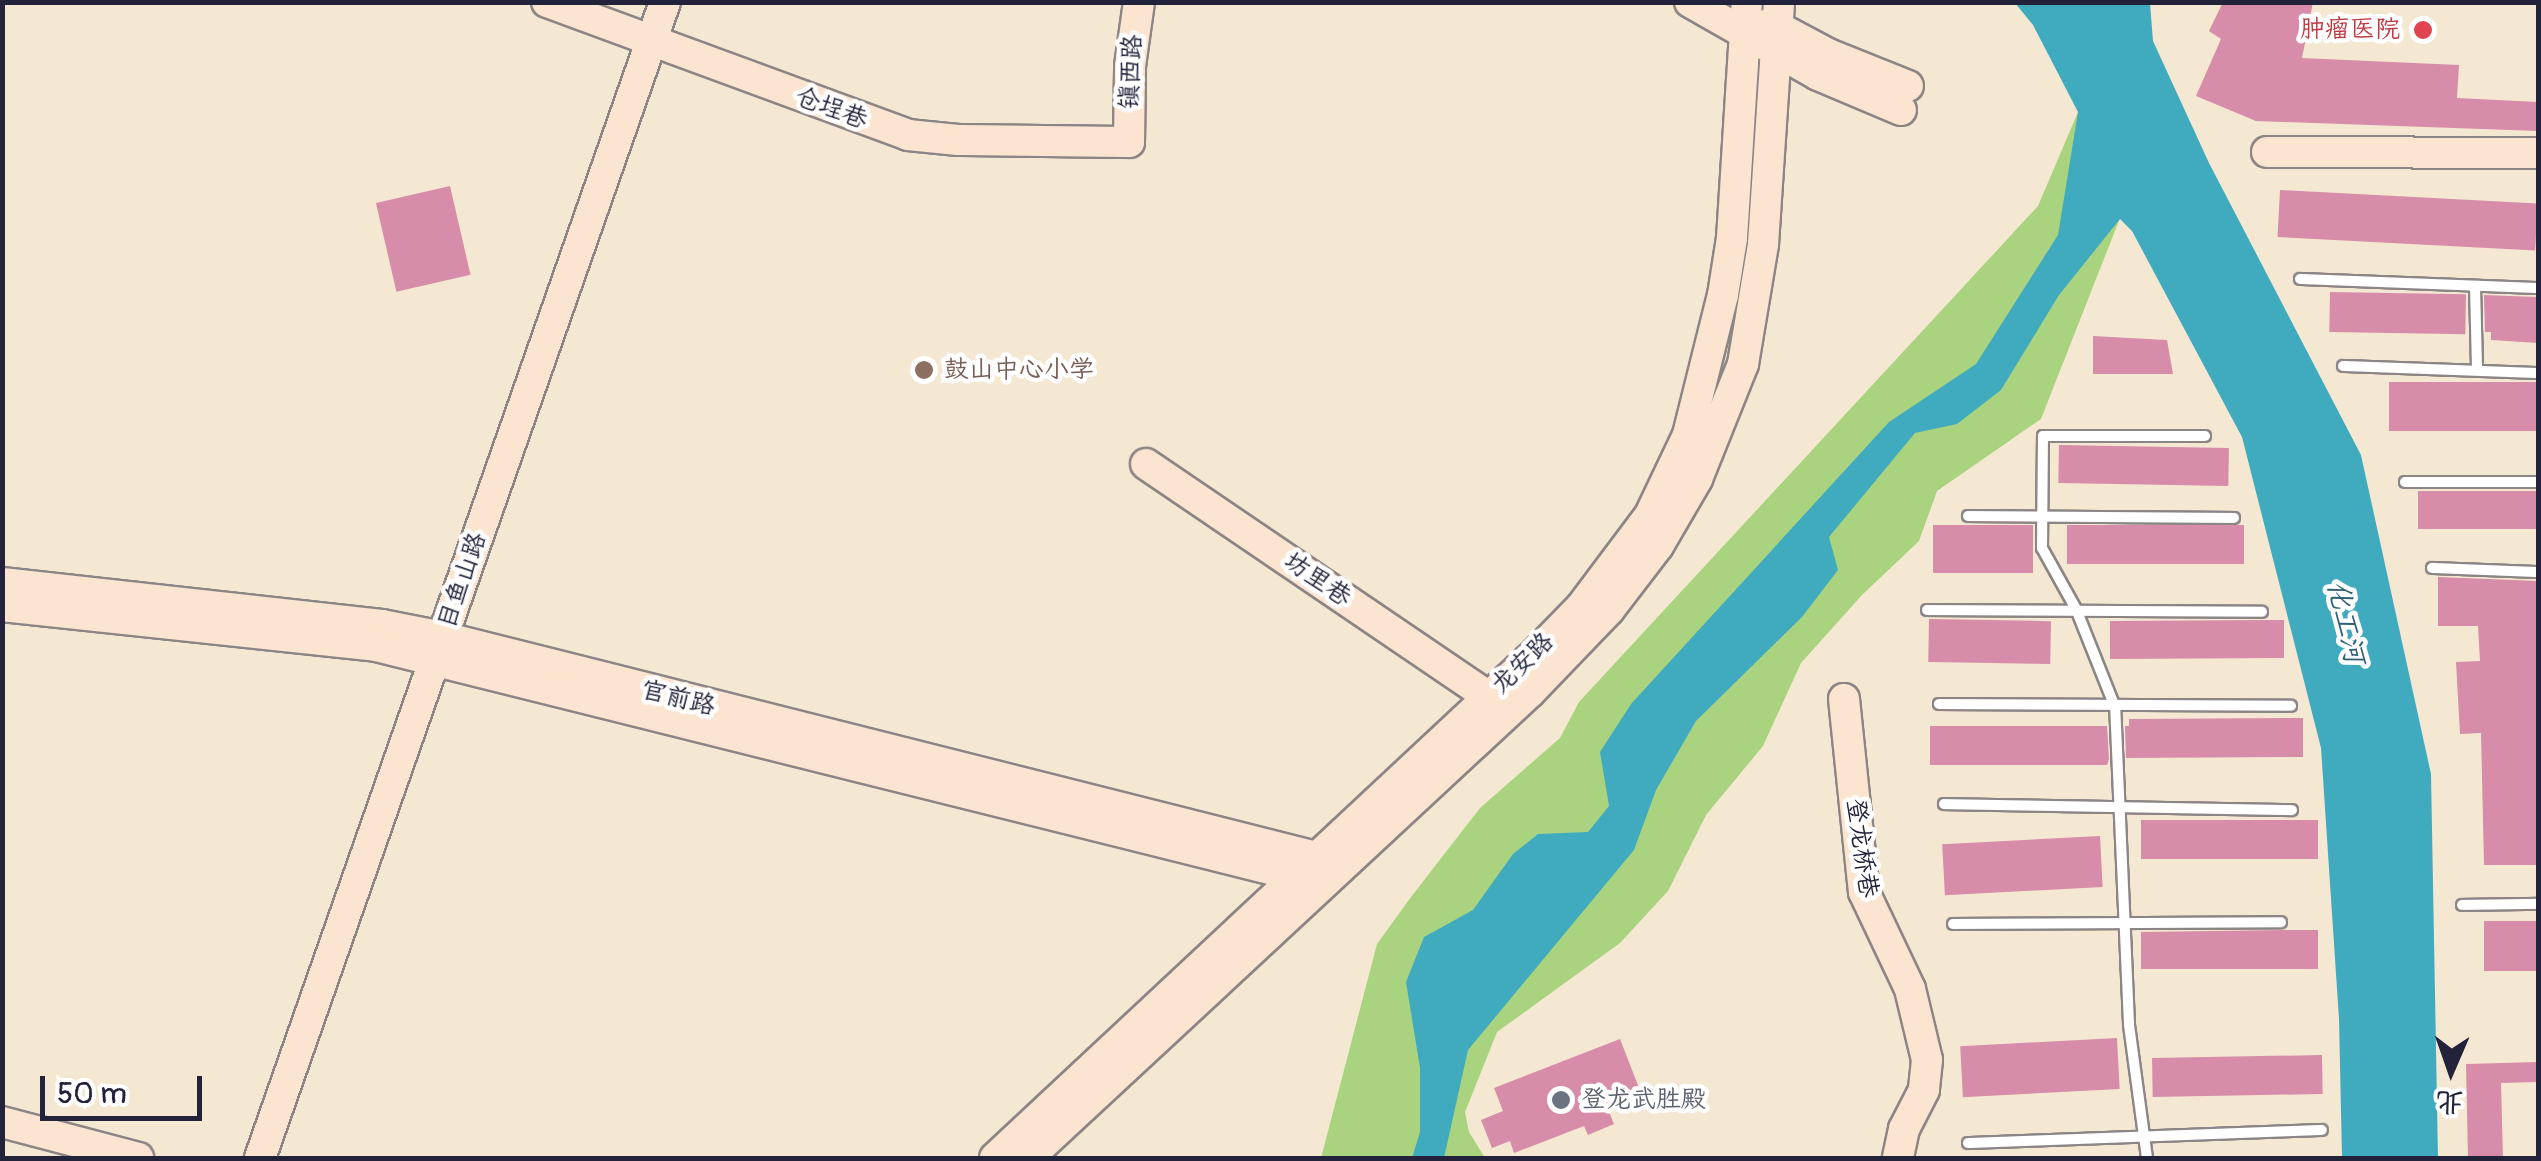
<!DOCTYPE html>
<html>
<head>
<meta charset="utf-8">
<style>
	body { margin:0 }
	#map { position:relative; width:2541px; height:1161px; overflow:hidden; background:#f5e8d2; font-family:Pangolin,"LXGW WenKai TC",sans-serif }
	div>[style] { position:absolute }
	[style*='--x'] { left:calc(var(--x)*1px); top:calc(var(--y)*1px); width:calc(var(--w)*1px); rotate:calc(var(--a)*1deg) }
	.green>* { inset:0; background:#aad37f }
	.water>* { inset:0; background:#40abbf }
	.building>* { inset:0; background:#d78da9; transform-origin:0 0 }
	.roads { filter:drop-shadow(2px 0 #8c8586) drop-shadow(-2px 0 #8c8586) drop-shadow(0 2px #8c8586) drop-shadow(0 -2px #8c8586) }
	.lane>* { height:10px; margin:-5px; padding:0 5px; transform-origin:5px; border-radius:5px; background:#fff }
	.secondary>* { height:30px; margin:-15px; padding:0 15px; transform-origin:15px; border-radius:15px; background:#fce5d0 }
	.dots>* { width:28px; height:28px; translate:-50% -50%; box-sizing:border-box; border:5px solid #fff; border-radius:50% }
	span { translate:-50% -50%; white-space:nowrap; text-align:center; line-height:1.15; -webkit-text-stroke:9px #fff; paint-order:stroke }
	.health-label { font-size:25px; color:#be3a42 }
	.right { translate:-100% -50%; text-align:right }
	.street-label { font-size:25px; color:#22223b }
	.education-label { font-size:25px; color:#785e54 }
	.left { translate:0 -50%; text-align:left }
	.worship-label { font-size:25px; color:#5b616d }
	.water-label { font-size:28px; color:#306076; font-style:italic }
	.frame { position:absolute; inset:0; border:5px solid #22223b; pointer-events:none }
	.north { position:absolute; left:2401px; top:1021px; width:100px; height:100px; -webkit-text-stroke:8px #fff; paint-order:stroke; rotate:182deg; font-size:28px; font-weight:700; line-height:40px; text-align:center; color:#22223b }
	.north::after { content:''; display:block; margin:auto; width:35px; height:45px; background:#22223b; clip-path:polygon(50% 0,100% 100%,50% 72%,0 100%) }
	.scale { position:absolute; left:40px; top:1076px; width:162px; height:45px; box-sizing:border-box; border:5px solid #22223b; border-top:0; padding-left:12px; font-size:30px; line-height:35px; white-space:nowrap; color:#22223b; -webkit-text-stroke:8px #fff; paint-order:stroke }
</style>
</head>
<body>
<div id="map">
	<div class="green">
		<i style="clip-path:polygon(2078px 112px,2120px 218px,2041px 419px,1937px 491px,1919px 541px,1862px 595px,1801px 663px,1763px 746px,1706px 815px,1668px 891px,1620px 943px,1497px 1032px,1465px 1112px,1469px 1132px,1485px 1158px,1321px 1158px,1377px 944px,1411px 897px,1480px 808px,1560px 738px,1579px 702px,2038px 206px)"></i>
	</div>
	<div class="water">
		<i style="clip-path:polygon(2015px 3px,2150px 3px,2153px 41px,2209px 163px,2361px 455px,2431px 774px,2438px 1158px,2342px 1158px,2339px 1019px,2321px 748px,2242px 437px,2132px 231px,2120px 219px,2059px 295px,2001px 390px,1957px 424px,1915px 433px,1829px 537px,1838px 570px,1802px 617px,1696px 721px,1656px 790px,1634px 850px,1468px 1050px,1444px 1158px,1412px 1158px,1420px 1132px,1420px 1068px,1406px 982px,1424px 937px,1473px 910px,1513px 854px,1538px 834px,1588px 832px,1609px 806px,1600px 752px,1631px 704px,1889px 422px,1976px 364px,2058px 235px,2078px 112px,2033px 25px)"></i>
	</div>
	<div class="building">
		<i style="clip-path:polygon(2223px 2px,2313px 2px,2302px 58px,2459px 65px,2457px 98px,2538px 102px,2538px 131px,2256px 121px,2196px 96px,2221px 39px,2209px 31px)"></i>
		<i style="left:450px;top:186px;width:91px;height:76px;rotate:77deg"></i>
		<i style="left:2280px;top:190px;width:258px;height:47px;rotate:3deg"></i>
		<i style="left:2330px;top:292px;width:136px;height:40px;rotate:1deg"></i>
		<i style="clip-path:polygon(2484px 295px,2538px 297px,2538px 343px,2491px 340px,2491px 332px,2485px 332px)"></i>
		<i style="clip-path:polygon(2093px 336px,2167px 340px,2173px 374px,2093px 374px)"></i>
		<i style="left:2538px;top:382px;width:49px;height:149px;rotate:90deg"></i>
		<i style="left:2059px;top:445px;width:170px;height:38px;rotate:1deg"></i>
		<i style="left:2418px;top:491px;width:120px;height:38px"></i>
		<i style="left:2033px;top:525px;width:48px;height:100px;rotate:90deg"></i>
		<i style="left:2244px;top:525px;width:39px;height:177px;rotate:90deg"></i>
		<i style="clip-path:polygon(2438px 577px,2538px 581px,2538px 865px,2484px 865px,2481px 733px,2460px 734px,2456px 662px,2480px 661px,2478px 626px,2438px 626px)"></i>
		<i style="left:1929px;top:619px;width:122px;height:43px;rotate:1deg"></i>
		<i style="clip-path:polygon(2266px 620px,2284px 620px,2284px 658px,2110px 659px,2110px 621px)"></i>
		<i style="clip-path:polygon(2303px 718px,2303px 757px,2126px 758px,2125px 726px,2129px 726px,2129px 719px)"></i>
		<i style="clip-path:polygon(1930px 726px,2107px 726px,2109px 759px,2107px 765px,1930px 765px)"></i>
		<i style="left:2141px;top:820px;width:177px;height:39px"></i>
		<i style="left:2100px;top:836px;width:51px;height:158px;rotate:87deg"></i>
		<i style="left:2538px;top:921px;width:50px;height:54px;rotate:90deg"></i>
		<i style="clip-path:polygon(2283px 930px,2318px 930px,2318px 969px,2141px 969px,2141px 932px)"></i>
		<i style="left:2117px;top:1038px;width:51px;height:157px;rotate:87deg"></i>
		<i style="clip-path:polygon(1620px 1039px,1641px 1093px,1607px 1107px,1614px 1124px,1588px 1135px,1584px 1126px,1514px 1153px,1510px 1141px,1492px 1148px,1481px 1120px,1503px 1111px,1494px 1088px)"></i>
		<i style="left:2322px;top:1055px;width:39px;height:170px;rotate:89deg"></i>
		<i style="clip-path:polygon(2538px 1062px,2538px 1082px,2501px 1083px,2503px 1158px,2468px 1158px,2466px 1064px)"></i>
	</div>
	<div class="roads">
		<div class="lane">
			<i style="--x:2300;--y:279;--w:238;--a:2.2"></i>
			<i style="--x:2475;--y:286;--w:84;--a:88.6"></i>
			<i style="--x:2343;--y:366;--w:195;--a:2.1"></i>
			<i style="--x:2405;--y:482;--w:133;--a:0"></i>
			<i style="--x:1968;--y:516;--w:266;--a:0.4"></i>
			<i style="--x:2432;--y:568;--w:106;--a:2.2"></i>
			<i style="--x:1927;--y:610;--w:335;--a:0.3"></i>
			<i style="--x:1939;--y:704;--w:352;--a:0.3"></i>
			<i style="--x:1944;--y:804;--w:348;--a:1"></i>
			<i style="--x:2462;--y:905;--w:76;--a:-0.8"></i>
			<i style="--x:1953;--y:924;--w:328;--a:-0.3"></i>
			<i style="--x:1968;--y:1143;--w:354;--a:-2.1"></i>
			<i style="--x:2147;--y:1158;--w:135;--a:-97.7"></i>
			<i style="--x:2129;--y:1024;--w:317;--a:-92.5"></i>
			<i style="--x:2115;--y:707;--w:105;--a:-111.7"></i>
			<i style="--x:2076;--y:609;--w:70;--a:-119.1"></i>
			<i style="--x:2042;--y:548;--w:112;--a:-89.5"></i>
			<i style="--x:2043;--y:436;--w:162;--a:0"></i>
		</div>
		<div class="secondary">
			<i style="--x:547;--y:2;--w:385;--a:20.2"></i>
			<i style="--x:908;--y:135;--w:50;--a:5.7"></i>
			<i style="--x:958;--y:140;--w:171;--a:0.7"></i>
			<i style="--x:1129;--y:142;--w:76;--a:-89.2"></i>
			<i style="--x:1130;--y:66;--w:65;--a:-82"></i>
			<i style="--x:1690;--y:2;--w:147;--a:29.7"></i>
			<i style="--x:1818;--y:75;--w:90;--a:22.9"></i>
			<i style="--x:1770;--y:23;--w:66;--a:28.1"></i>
			<i style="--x:1828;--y:54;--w:86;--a:21.8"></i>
			<i style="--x:2267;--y:152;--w:271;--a:0.2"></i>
			<i style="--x:1146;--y:464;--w:415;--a:34.2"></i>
			<i style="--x:2;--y:583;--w:382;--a:6.3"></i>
			<i style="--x:382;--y:625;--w:62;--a:11.1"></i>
			<i style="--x:443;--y:637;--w:917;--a:14.14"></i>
			<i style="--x:2;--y:606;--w:376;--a:6.1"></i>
			<i style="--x:376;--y:646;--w:967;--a:14.01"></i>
			<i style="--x:1844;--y:699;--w:194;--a:84.1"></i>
			<i style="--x:1864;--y:892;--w:107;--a:64.6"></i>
			<i style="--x:1910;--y:989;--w:73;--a:76.5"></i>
			<i style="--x:1927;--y:1060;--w:30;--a:96"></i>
			<i style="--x:1924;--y:1090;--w:44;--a:117.1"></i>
			<i style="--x:1904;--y:1129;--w:30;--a:102"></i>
			<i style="--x:2;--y:1122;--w:141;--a:14.8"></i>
			<i style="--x:260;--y:1158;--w:1225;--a:-70.69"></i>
			<i style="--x:995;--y:1158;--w:746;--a:-43.04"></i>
			<i style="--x:1540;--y:649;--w:59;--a:-45.7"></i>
			<i style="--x:1581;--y:607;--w:115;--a:-53.1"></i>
			<i style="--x:1650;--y:515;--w:89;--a:-64.6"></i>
			<i style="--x:1688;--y:435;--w:144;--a:-76"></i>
			<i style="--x:1723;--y:295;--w:58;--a:-81"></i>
			<i style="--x:1732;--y:238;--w:236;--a:-86.4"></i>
			<i style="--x:1028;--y:1158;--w:685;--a:-42.87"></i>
			<i style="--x:1530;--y:692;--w:114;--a:-46.1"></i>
			<i style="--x:1609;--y:610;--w:81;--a:-52.6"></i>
			<i style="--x:1658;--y:546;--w:78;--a:-59.8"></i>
			<i style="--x:1697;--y:479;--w:124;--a:-68.2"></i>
			<i style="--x:1743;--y:364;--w:122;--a:-80.5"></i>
			<i style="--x:1763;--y:244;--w:243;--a:-86.2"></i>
		</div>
	</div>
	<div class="dots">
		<i style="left:2423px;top:30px;background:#e0444e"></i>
		<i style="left:924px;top:370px;background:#8d6e63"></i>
		<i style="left:1561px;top:1100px;background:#6b7280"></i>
	</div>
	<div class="health-label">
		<span class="right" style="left:2400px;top:30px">肿瘤医院</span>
	</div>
	<div class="street-label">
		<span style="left:1132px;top:72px;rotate:-87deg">镇西路</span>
		<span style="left:831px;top:109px;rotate:20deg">仓埕巷</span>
		<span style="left:1317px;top:580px;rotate:34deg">坊里巷</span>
		<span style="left:463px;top:581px;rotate:-71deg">目鱼山路</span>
		<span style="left:1523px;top:664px;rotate:-44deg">龙安路</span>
		<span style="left:678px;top:699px;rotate:14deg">官前路</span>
		<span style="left:1861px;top:848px;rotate:82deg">登龙桥巷</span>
	</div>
	<div class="education-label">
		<span class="left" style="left:944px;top:370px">鼓山中心小学</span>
	</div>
	<div class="worship-label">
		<span class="left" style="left:1581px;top:1100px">登龙武胜殿</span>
	</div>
	<div class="water-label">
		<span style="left:2345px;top:622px;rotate:77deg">化工河</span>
	</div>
	<div class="frame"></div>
	<div class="north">北</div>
	<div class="scale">50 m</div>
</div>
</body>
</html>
